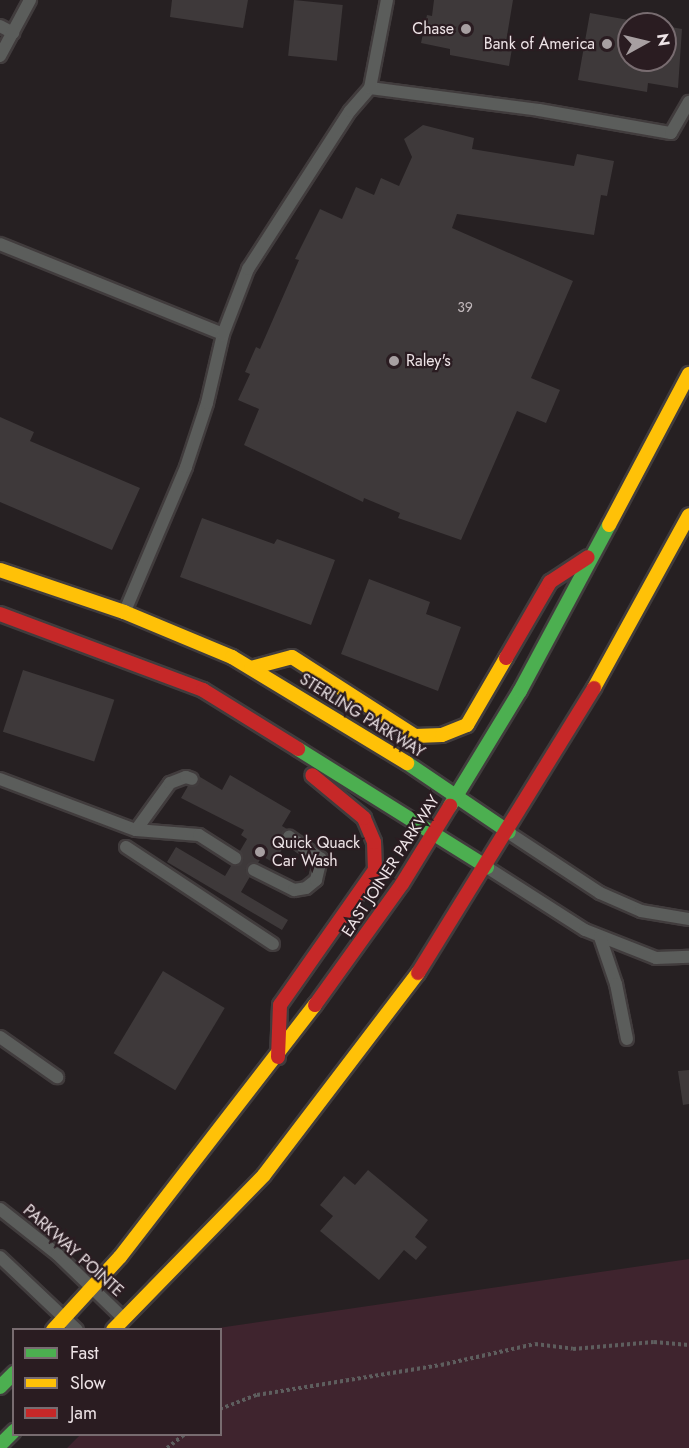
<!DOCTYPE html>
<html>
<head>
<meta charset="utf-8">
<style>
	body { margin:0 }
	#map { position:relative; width:689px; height:1448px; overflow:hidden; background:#262022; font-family:Jost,sans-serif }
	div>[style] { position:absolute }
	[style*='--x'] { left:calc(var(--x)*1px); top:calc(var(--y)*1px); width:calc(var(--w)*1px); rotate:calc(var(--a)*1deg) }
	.green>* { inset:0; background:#3f242e }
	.building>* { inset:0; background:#3e393a; transform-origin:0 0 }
	.path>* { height:4px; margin-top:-2px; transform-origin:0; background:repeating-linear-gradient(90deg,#5e5e5e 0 3px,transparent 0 6px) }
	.roads { filter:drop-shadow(2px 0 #413c3d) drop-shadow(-2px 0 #413c3d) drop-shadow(0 2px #413c3d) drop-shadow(0 -2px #413c3d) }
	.lane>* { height:12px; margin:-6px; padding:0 6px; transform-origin:6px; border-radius:6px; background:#5b5d5b }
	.fast>* { height:14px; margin:-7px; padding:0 7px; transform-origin:7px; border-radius:7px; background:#4caf50 }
	.slow>* { height:14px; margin:-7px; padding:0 7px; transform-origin:7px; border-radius:7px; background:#ffc107 }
	.jam>* { height:14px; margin:-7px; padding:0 7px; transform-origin:7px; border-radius:7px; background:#c62828 }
	.dots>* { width:16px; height:16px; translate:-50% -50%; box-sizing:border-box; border:3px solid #2a1c21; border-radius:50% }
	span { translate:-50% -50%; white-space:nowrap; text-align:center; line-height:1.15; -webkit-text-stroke:4.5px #2a1c21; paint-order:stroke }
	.number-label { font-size:14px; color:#c1b8bb }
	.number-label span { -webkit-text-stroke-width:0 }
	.poi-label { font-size:16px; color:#ede3e6 }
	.right { translate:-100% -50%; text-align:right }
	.left { translate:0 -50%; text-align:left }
	.street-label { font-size:16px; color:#ede3e6 }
	.legend { position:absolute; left:12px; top:1328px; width:210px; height:108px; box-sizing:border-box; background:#2a1c21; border:2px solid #786c70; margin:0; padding:8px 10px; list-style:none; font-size:18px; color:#ede3e6 }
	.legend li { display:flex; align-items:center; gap:12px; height:30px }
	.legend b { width:30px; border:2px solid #786c70 }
	.north { position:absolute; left:617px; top:12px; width:60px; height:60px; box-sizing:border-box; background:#2a1c21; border:2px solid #786c70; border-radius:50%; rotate:82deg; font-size:16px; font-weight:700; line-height:24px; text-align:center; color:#ede3e6 }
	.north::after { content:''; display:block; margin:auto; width:21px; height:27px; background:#a79fa1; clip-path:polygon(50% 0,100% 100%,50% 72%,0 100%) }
</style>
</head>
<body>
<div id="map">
	<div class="green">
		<i style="clip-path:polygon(689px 1259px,689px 1448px,67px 1448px,80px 1435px,220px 1434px,220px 1330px,211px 1329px)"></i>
	</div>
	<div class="building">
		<i style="clip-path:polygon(172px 0,248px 0,243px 28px,170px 17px)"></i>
		<i style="left:294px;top:0;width:49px;height:56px;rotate:6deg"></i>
		<i style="clip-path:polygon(434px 0,513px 0,506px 42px,513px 43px,509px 66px,450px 55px,450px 49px,421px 43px,427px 15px,432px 16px)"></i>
		<i style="clip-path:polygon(590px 13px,645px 23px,629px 24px,629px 60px,665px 60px,665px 26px,682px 29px,678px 88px,648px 83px,647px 92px,578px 80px)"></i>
		<i style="clip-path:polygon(423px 125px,474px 138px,472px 149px,574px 166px,577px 154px,614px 161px,607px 196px,601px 195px,594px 235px,457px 214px,452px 228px,573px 281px,531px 378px,560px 390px,546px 423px,517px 411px,461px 540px,398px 518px,400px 513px,364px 498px,363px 502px,244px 445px,259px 409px,238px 400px,250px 374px,245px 372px,256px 347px,260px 349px,299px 260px,295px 259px,320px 209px,342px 219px,356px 187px,374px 195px,381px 178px,399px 186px,412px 157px,404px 139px)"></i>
		<i style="clip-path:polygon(0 417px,34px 432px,30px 441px,140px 488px,112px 550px,0 502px)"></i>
		<i style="clip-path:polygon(202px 518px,274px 544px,277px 539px,335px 560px,311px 625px,180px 577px)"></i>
		<i style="clip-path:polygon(369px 579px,430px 602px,426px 614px,461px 627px,438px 691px,341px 654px)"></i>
		<i style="left:23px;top:670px;width:96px;height:65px;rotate:18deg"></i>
		<i style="clip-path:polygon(195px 774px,222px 790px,230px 775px,291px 811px,282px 826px,292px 832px,274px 863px,262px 856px,241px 892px,288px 920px,282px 930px,167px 862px,176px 847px,225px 876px,247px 839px,241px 835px,244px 830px,181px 798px)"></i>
		<i style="left:163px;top:971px;width:72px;height:96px;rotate:31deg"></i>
		<i style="clip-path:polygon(689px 1070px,689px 1104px,683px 1105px,678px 1071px)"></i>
		<i style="clip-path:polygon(368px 1170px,428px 1220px,415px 1237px,427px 1247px,416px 1260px,404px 1250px,379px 1280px,320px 1231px,333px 1216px,320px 1205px,344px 1176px,355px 1185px)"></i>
	</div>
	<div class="path">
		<i style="--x:220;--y:1409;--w:40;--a:-21"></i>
		<i style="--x:257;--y:1395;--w:186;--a:-9.3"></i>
		<i style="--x:441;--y:1365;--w:96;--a:-12.6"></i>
		<i style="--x:535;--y:1344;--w:38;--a:7"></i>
		<i style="--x:573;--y:1349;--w:81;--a:-4.9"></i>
		<i style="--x:654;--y:1342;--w:35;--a:5"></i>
		<i style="--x:167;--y:1448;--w:23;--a:-38"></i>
	</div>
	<div class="roads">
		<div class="lane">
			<i style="--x:0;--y:26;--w:15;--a:28"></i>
			<i style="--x:0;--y:56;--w:64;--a:-61.8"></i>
			<i style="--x:370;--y:88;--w:170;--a:7.4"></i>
			<i style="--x:539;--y:110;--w:134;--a:9.9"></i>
			<i style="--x:671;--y:133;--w:36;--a:-60"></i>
			<i style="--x:0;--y:244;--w:240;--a:22"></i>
			<i style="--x:125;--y:611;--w:156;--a:-67"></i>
			<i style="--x:186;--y:467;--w:67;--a:-71.8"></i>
			<i style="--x:207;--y:403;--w:71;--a:-76.9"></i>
			<i style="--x:223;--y:334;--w:70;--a:-69"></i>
			<i style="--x:248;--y:269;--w:188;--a:-57.2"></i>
			<i style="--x:350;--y:111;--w:30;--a:-49"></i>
			<i style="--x:370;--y:88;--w:90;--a:-79.1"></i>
			<i style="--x:0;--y:779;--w:145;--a:20.6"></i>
			<i style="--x:136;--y:830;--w:63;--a:4.5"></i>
			<i style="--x:199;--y:835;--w:43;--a:32.6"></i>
			<i style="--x:136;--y:830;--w:58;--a:-54.1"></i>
			<i style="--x:170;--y:783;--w:17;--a:-21"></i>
			<i style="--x:186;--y:777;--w:6;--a:18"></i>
			<i style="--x:509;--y:833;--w:109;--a:33.4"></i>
			<i style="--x:600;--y:893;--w:45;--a:23.7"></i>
			<i style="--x:641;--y:911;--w:49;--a:9.5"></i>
			<i style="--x:126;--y:847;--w:176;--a:33.4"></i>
			<i style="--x:488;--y:868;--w:115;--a:32.6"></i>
			<i style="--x:585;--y:930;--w:76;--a:21.5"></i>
			<i style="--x:656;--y:958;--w:33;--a:-2"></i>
			<i style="--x:254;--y:870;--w:45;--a:26.6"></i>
			<i style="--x:294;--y:890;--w:12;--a:-9"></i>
			<i style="--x:306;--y:888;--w:13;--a:-39"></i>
			<i style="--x:316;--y:880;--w:22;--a:-77"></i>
			<i style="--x:321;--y:859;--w:39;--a:-145"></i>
			<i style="--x:600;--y:937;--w:50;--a:71.2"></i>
			<i style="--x:616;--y:984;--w:56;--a:78.7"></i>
			<i style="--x:0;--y:1037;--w:70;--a:35.1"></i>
			<i style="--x:0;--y:1209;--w:73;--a:38.3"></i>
			<i style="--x:57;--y:1254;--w:92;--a:44.1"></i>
			<i style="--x:0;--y:1257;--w:106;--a:43.5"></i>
		</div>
		<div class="fast">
			<i style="--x:298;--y:749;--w:223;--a:32"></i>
			<i style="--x:407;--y:763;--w:123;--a:34.1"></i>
			<i style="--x:450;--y:806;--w:135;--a:-58.7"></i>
			<i style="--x:520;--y:691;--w:188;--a:-61.8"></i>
			<i style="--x:0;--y:1387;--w:20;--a:-45"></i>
			<i style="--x:0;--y:1445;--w:20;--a:-45"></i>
		</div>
		<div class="slow">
			<i style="--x:609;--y:525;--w:171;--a:-62.1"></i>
			<i style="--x:0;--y:570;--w:131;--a:18.7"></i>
			<i style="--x:124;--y:612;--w:117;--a:22.6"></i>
			<i style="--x:232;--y:657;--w:205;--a:31.2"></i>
			<i style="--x:251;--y:668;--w:42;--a:-15"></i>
			<i style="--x:292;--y:657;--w:146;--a:32.7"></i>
			<i style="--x:415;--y:736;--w:27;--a:-2"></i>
			<i style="--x:442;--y:735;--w:27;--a:-22"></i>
			<i style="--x:467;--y:725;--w:78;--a:-59.8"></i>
			<i style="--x:594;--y:688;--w:197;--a:-61.2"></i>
			<i style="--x:53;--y:1330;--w:99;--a:-47.5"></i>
			<i style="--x:120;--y:1257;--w:319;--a:-52.3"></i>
			<i style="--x:113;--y:1330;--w:216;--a:-45.7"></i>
			<i style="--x:264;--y:1175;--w:254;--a:-52.7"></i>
		</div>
		<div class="jam">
			<i style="--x:0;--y:614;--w:217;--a:20.5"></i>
			<i style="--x:203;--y:690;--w:112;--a:31.8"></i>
			<i style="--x:506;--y:658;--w:88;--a:-59.9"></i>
			<i style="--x:550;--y:582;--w:45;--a:-33.3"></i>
			<i style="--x:418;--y:973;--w:335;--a:-58.3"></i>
			<i style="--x:315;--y:1005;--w:149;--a:-54.3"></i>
			<i style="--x:402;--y:884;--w:92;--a:-58.4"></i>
			<i style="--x:278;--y:1057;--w:52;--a:-87.8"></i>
			<i style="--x:280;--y:1005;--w:165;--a:-54.9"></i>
			<i style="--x:375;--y:870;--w:28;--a:-92"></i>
			<i style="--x:374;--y:842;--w:26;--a:-113"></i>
			<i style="--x:364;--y:818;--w:67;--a:-140.4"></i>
		</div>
	</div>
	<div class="dots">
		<i style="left:466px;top:29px;background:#a79fa1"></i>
		<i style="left:607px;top:44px;background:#a79fa1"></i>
		<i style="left:394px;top:361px;background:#a79fa1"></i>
		<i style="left:260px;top:852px;background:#a79fa1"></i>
	</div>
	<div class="number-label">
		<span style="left:465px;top:307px">39</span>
	</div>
	<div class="poi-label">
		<span class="right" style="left:454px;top:29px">Chase</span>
		<span class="right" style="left:595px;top:44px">Bank of America</span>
		<span class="left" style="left:406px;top:361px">Raley's</span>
		<span class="left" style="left:272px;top:852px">Quick Quack<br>Car Wash</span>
	</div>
	<div class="street-label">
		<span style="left:362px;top:716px;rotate:32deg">STERLING PARKWAY</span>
		<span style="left:391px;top:866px;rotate:-57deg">EAST JOINER PARKWAY</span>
		<span style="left:73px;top:1251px;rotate:42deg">PARKWAY POINTE</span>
	</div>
	<ul class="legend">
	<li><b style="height:8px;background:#4caf50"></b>Fast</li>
	<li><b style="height:8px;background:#ffc107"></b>Slow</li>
	<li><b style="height:8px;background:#c62828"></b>Jam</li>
	</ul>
	<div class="north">N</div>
</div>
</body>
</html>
